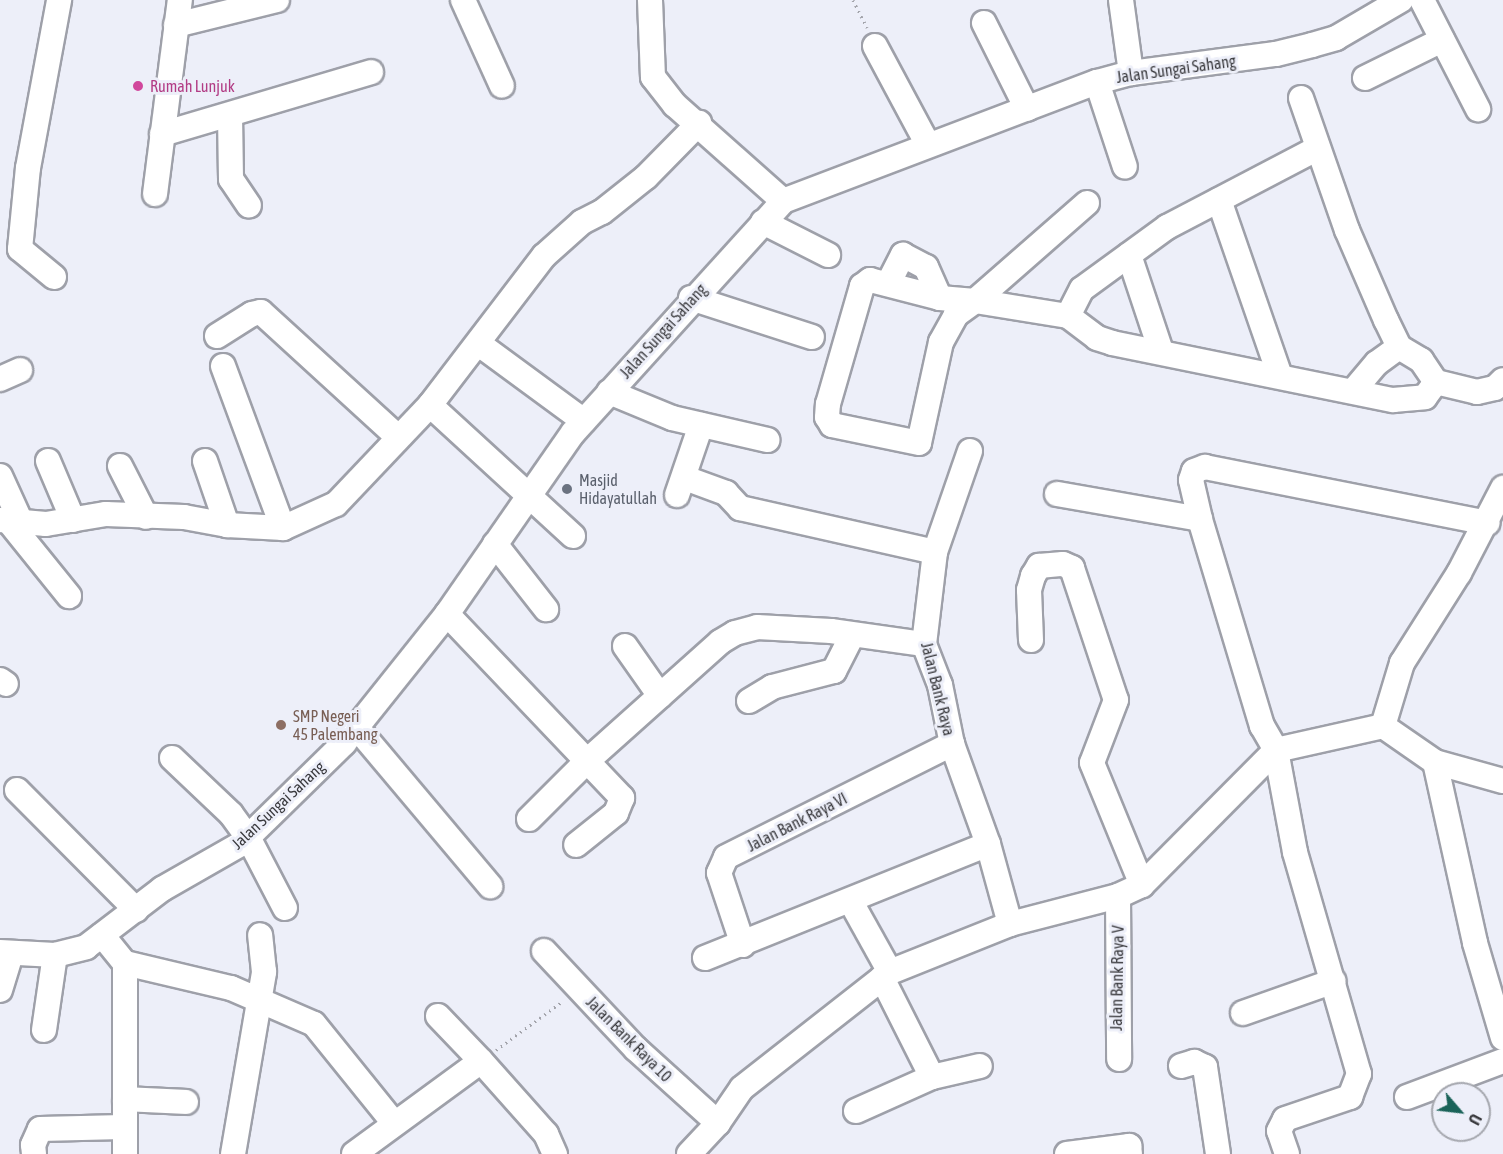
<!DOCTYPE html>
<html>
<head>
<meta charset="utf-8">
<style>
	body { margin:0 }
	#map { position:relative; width:1503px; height:1154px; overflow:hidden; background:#edeff9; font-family:"Asap Condensed",sans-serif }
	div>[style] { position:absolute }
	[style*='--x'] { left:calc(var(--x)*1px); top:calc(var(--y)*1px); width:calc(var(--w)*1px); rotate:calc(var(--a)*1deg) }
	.path>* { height:3px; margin-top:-1.5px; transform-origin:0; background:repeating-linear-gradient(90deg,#a3a4ab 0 1.5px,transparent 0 6px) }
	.roads { filter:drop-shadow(2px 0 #9ea0a9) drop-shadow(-2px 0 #9ea0a9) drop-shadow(0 2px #9ea0a9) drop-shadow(0 -2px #9ea0a9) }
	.minor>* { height:24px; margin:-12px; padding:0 12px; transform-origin:12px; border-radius:12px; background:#fff }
	.dots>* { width:16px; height:16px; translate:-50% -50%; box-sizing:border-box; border:3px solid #edeff9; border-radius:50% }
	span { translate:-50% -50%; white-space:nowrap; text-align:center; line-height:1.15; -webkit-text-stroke:6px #edeff9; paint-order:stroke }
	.street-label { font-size:16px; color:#3a3a3e }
	.hotel-label { font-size:16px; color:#b23c85 }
	.left { translate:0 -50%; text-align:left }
	.worship-label { font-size:16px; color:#5b616d }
	.education-label { font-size:16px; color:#785e54 }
	.north { position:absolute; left:1431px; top:1082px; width:60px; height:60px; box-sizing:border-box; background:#edeff9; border:2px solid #a5a7ae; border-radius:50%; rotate:118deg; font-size:16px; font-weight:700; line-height:24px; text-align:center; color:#3a3a3e }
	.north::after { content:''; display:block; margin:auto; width:21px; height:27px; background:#1a6359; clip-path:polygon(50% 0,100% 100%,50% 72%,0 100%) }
</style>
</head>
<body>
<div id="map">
	<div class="path">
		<i style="--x:853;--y:0;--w:31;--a:63"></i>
		<i style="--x:496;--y:1050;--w:83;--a:-36.2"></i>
	</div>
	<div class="roads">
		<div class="minor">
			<i style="--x:463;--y:0;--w:94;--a:65.6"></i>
			<i style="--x:650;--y:0;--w:77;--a:87.8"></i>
			<i style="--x:653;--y:77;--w:36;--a:52"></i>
			<i style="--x:675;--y:105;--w:144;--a:41.6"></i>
			<i style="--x:1121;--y:0;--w:74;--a:82.2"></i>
			<i style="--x:1422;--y:0;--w:123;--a:62.8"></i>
			<i style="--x:984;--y:23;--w:96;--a:63.4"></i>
			<i style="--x:176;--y:25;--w:104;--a:-13.9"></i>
			<i style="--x:875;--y:46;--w:112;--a:61.8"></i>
			<i style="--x:1365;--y:78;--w:86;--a:-26.3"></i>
			<i style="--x:1097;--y:82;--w:89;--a:71.8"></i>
			<i style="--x:1301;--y:98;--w:140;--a:70.8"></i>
			<i style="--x:1347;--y:230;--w:98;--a:66.6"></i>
			<i style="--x:1386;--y:320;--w:30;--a:64"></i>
			<i style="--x:1399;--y:347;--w:26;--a:31"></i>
			<i style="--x:1421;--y:360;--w:27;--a:56"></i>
			<i style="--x:230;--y:115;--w:64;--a:89.1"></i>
			<i style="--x:231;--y:179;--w:32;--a:56"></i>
			<i style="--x:162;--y:134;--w:218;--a:-16.5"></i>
			<i style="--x:155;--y:194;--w:196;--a:-82.7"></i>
			<i style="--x:1219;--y:200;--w:186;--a:70.9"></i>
			<i style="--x:1087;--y:203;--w:149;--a:138.8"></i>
			<i style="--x:975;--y:301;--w:24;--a:144"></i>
			<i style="--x:956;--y:315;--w:31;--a:119"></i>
			<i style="--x:941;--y:342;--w:103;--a:102.3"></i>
			<i style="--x:919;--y:443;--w:89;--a:-168.3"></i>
			<i style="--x:832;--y:425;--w:9;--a:-122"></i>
			<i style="--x:827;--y:417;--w:13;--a:-86"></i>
			<i style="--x:828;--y:404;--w:123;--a:-73.9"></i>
			<i style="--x:862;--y:286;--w:10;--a:-37"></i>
			<i style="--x:870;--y:280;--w:72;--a:14.4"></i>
			<i style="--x:940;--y:298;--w:35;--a:5"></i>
			<i style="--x:975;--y:301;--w:94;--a:9.2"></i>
			<i style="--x:1068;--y:316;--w:36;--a:37"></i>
			<i style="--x:1097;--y:338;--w:16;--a:18"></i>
			<i style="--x:1112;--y:343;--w:287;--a:11.5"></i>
			<i style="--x:1393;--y:400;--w:32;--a:-5"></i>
			<i style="--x:1425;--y:397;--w:19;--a:-54"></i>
			<i style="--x:1436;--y:382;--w:42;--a:13.7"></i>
			<i style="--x:1477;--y:392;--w:18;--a:-13"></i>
			<i style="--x:1495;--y:388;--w:11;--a:-45"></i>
			<i style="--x:763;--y:222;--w:73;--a:26.9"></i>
			<i style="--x:1129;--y:255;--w:101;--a:71.6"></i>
			<i style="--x:54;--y:277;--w:44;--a:-140.5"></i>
			<i style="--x:20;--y:249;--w:81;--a:-84.4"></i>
			<i style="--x:28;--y:168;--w:171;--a:-79.5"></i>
			<i style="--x:888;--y:284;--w:33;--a:-63"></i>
			<i style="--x:903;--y:255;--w:26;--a:28"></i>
			<i style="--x:926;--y:267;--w:34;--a:66"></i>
			<i style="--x:691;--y:298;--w:127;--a:17.9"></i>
			<i style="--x:1068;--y:316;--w:30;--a:-63"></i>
			<i style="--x:1082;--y:289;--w:105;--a:-36.1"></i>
			<i style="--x:1167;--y:227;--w:170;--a:-27.6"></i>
			<i style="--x:217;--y:336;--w:41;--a:-32.2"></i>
			<i style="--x:252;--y:314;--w:9;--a:-13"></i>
			<i style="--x:261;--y:312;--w:184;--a:42.4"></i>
			<i style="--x:479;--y:344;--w:130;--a:36.3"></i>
			<i style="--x:223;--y:366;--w:173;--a:69.7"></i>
			<i style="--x:0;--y:379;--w:22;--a:-24"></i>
			<i style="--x:1354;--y:390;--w:35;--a:-50"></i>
			<i style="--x:1377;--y:363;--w:27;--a:-36"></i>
			<i style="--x:609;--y:392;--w:68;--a:22.4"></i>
			<i style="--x:672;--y:418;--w:98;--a:13"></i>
			<i style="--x:430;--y:405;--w:194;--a:42.5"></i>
			<i style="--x:970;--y:451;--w:107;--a:109.1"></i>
			<i style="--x:935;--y:552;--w:93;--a:96.8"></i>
			<i style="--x:924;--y:644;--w:44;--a:68.7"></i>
			<i style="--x:940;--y:685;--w:60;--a:78.5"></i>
			<i style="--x:952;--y:744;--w:106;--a:70.2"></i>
			<i style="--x:988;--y:844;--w:83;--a:74.6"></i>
			<i style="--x:48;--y:461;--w:64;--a:67"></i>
			<i style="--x:205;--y:461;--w:68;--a:71"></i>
			<i style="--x:120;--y:466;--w:57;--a:63"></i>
			<i style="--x:0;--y:476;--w:51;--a:65.5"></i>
			<i style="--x:685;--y:478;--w:44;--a:20.1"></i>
			<i style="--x:726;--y:493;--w:21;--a:47"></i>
			<i style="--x:740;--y:508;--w:200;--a:12.7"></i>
			<i style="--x:1057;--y:494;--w:145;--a:9.9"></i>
			<i style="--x:677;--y:495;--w:74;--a:-71.1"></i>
			<i style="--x:0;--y:520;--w:46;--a:5"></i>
			<i style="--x:46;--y:524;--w:61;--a:-9.5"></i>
			<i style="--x:106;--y:514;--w:78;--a:2.2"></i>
			<i style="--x:184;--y:517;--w:44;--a:10.5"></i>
			<i style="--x:227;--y:525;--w:56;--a:3.1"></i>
			<i style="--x:283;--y:528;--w:58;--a:-24.4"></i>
			<i style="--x:336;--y:504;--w:137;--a:-46.5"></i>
			<i style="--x:430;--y:405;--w:188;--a:-52.6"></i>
			<i style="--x:544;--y:256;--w:51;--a:-41.8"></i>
			<i style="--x:582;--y:222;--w:22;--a:-27"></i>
			<i style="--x:602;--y:212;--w:56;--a:-38.5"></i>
			<i style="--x:646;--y:177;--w:76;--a:-45.5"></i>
			<i style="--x:10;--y:523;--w:94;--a:51.1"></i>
			<i style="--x:495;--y:544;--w:83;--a:51.9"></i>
			<i style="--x:447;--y:614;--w:254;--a:46.4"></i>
			<i style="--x:622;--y:798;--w:16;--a:112"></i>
			<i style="--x:616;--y:813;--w:51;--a:141.3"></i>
			<i style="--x:1031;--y:640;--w:50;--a:-92.3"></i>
			<i style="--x:1029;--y:590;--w:15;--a:-74"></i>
			<i style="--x:1033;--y:576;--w:12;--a:-59"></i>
			<i style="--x:1039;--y:566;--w:24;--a:-5"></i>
			<i style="--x:1063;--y:564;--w:10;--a:24"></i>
			<i style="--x:1072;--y:568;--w:139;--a:71.6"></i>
			<i style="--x:1116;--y:700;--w:67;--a:110.9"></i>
			<i style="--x:1092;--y:763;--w:132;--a:67.7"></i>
			<i style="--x:625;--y:646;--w:61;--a:55"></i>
			<i style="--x:0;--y:680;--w:7;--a:34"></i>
			<i style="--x:749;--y:701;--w:27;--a:-31"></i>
			<i style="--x:772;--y:687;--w:64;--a:-14.5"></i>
			<i style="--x:834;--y:671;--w:39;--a:-63"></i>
			<i style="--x:1383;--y:726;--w:66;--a:-73.2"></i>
			<i style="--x:1402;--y:663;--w:107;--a:-57.7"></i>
			<i style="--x:1459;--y:573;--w:96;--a:-62.6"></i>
			<i style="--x:357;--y:728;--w:207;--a:49.9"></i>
			<i style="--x:172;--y:758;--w:81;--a:43.5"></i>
			<i style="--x:231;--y:814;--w:29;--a:54"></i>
			<i style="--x:248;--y:837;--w:80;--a:62.5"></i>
			<i style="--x:1435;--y:762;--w:185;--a:77.5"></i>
			<i style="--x:1475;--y:943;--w:99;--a:73.6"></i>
			<i style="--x:17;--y:790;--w:169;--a:45.2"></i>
			<i style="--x:529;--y:819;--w:81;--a:-45"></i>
			<i style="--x:586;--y:762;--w:180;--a:-41.8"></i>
			<i style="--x:720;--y:642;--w:17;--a:-31"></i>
			<i style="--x:735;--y:633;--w:23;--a:-15"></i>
			<i style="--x:757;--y:627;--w:74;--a:3.1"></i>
			<i style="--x:831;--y:631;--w:94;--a:8"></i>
			<i style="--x:1118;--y:896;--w:163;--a:89.6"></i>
			<i style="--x:851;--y:902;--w:80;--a:60.9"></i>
			<i style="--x:102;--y:935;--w:36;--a:51"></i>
			<i style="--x:125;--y:963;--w:191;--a:90"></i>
			<i style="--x:743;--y:945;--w:76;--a:-108.4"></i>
			<i style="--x:719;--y:873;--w:17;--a:-66"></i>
			<i style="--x:726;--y:857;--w:253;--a:-26.6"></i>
			<i style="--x:544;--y:951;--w:133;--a:46.8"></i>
			<i style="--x:635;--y:1048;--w:112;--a:42.1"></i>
			<i style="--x:0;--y:952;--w:55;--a:3.1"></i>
			<i style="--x:55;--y:955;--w:32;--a:-14"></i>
			<i style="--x:86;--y:947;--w:96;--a:-37.3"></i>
			<i style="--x:162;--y:889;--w:91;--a:-29.7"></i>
			<i style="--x:241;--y:844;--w:144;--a:-44.4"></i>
			<i style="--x:344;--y:743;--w:165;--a:-51.4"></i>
			<i style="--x:447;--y:614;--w:221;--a:-55.2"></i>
			<i style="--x:573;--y:433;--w:313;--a:-47.8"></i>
			<i style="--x:783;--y:201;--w:336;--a:-20.8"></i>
			<i style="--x:1097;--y:82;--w:35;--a:-15"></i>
			<i style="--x:1131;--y:73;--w:146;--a:-7.5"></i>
			<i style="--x:1276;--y:54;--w:37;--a:-14"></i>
			<i style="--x:1312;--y:45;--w:25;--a:-16"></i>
			<i style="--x:1336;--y:38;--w:75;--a:-30.3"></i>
			<i style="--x:705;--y:958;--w:305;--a:-21.9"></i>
			<i style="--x:125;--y:963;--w:109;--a:13.3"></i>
			<i style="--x:231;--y:988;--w:90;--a:23.4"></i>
			<i style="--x:314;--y:1024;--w:127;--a:51.1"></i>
			<i style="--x:0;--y:990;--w:38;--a:-73"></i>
			<i style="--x:1243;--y:1013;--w:96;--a:-19.4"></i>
			<i style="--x:438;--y:1016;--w:62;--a:46.3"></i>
			<i style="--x:44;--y:1030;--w:76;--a:-81.7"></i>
			<i style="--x:1181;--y:1066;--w:14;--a:-17"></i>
			<i style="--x:1194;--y:1062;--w:12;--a:24"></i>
			<i style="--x:1205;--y:1067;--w:88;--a:81.5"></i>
			<i style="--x:932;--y:1077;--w:49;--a:-12.9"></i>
			<i style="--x:1407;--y:1097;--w:103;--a:-20.6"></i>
			<i style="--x:125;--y:1099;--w:61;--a:2.8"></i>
			<i style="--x:856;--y:1111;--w:83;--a:-24.1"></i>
			<i style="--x:932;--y:1077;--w:111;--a:-116.8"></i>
			<i style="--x:34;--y:1154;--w:9;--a:-96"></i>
			<i style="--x:33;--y:1145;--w:17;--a:-66"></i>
			<i style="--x:40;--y:1129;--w:83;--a:-1.4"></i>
			<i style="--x:233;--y:1154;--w:185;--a:-80.3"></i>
			<i style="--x:264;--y:972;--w:37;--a:-96"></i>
			<i style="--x:354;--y:1154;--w:157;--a:-36.2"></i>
			<i style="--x:481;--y:1061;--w:98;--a:48.3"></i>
			<i style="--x:546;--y:1134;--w:22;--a:66"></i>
			<i style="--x:689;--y:1154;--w:42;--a:-46.9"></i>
			<i style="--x:718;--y:1123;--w:42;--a:-55.6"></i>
			<i style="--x:742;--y:1088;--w:188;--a:-38.1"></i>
			<i style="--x:890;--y:972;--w:129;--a:-21.8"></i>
			<i style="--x:1010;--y:924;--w:112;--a:-14.5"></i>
			<i style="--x:1118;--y:896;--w:26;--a:-25"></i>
			<i style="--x:1142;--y:885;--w:190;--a:-45.2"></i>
			<i style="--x:1276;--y:750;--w:110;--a:-12.6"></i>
			<i style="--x:1383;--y:726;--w:63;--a:34.7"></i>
			<i style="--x:1435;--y:762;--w:71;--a:15.6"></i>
			<i style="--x:1067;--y:1154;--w:63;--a:-7.4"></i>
			<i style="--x:1129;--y:1146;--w:8;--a:83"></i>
			<i style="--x:1287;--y:1154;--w:24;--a:-109"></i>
			<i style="--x:1279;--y:1131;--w:13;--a:-63"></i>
			<i style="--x:1285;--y:1119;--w:69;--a:-18.7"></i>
			<i style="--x:1350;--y:1097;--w:25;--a:-69"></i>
			<i style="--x:1359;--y:1074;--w:231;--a:-106.1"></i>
			<i style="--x:1295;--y:852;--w:104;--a:-100.6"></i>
			<i style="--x:1276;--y:750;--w:28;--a:-120"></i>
			<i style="--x:1262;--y:726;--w:216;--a:-106.7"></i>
			<i style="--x:1200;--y:519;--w:40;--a:-103"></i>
			<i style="--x:1191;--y:480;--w:9;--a:-72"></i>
			<i style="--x:1194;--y:471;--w:12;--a:-20"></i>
			<i style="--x:1205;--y:467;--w:288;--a:11.2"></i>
		</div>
	</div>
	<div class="dots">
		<i style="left:138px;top:86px;background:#d1479c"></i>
		<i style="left:567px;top:489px;background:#6b7280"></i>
		<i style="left:281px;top:725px;background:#8d6e63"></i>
	</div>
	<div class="street-label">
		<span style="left:1176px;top:69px;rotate:-8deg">Jalan Sungai Sahang</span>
		<span style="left:663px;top:331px;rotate:-48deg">Jalan Sungai Sahang</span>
		<span style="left:938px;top:689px;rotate:76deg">Jalan Bank Raya</span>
		<span style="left:278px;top:805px;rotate:-43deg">Jalan Sungai Sahang</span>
		<span style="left:797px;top:822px;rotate:-27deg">Jalan Bank Raya VI</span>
		<span style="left:1117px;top:978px;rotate:-89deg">Jalan Bank Raya V</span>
		<span style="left:629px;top:1039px;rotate:45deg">Jalan Bank Raya 10</span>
	</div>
	<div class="hotel-label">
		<span class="left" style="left:150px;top:86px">Rumah Lunjuk</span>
	</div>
	<div class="worship-label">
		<span class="left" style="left:579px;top:489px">Masjid<br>Hidayatullah</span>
	</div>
	<div class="education-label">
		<span class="left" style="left:293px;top:725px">SMP Negeri<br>45 Palembang</span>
	</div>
	<div class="north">U</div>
</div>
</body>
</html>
